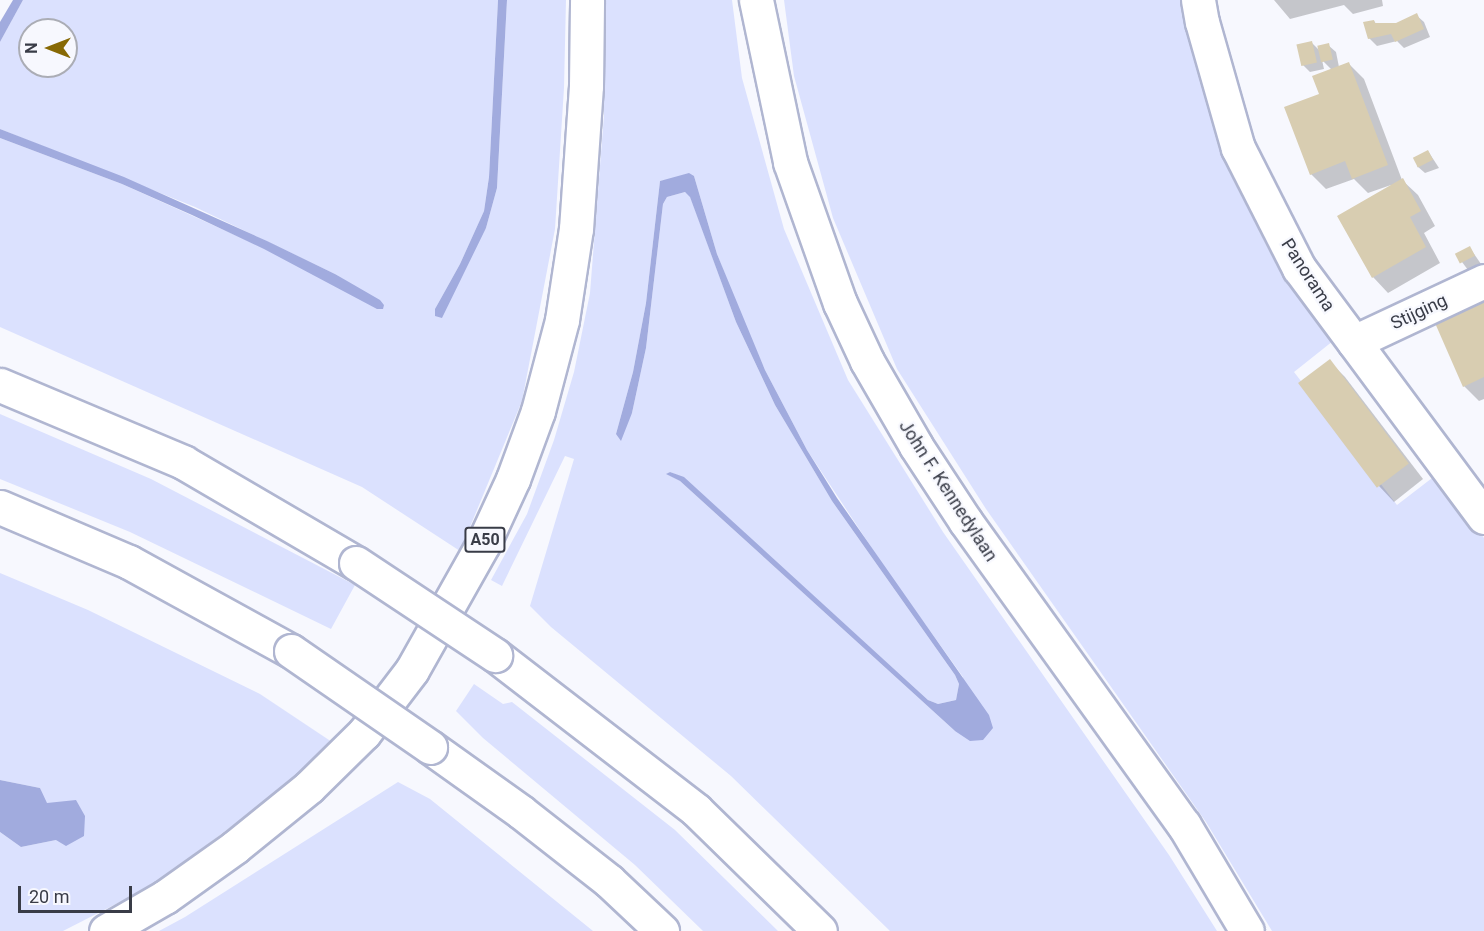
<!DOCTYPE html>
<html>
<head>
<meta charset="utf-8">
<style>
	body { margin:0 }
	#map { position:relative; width:1484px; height:931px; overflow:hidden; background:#f7f8fe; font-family:Roboto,sans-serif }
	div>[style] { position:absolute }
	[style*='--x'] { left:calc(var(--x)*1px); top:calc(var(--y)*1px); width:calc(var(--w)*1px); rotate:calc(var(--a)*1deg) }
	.green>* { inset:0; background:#dbe1fe }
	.water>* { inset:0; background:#a1abde }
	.shadow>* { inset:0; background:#0003 }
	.building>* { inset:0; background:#d8cdb1; transform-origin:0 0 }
	.roads { filter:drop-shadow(2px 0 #b0b6d1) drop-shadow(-2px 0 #b0b6d1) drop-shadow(0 2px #b0b6d1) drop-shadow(0 -2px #b0b6d1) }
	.minor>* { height:33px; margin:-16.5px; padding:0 16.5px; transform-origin:16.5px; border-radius:16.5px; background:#fff }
	.highway>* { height:33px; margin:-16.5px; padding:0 16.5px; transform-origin:16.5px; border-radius:16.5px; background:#fff }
	.bridges { filter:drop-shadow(2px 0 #b0b6d1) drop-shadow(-2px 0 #b0b6d1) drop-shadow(0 2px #b0b6d1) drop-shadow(0 -2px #b0b6d1) }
	.highway-bridge>* { height:33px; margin:-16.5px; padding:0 16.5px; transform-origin:16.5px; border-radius:16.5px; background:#fff }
	span { translate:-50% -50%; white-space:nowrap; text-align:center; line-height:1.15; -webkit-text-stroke:4.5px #f7f8fe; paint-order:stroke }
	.shield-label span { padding:2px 4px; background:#f7f8fe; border:2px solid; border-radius:4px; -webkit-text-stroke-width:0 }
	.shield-label { font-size:16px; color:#393c47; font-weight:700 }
	.street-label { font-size:18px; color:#393c47 }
	.north { position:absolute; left:18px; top:18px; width:60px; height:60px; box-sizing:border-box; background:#f7f8fe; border:2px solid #abadb5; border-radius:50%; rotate:270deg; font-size:16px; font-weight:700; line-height:24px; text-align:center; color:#393c47 }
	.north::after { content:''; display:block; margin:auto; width:21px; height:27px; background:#876905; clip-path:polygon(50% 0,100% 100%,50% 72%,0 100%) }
	.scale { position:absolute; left:18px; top:886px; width:114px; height:27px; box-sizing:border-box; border:3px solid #393c47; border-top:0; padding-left:8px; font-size:18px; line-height:21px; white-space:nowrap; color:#393c47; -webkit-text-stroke:4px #f7f8fe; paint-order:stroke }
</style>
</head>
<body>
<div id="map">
	<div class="green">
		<i style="clip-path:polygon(evenodd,23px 0,498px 0,489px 177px,484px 211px,460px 264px,435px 309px,486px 228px,497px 188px,507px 0,566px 0,564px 88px,555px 229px,522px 401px,460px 551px,362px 487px,0 327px,0 138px,122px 184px,264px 248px,377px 308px,384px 305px,335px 274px,195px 207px,0 129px,0 42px,23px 0,30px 30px,66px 30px,66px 66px,30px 66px,30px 30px)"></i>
		<i style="clip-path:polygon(evenodd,604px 0,732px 0,742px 78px,784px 229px,848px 380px,943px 532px,1169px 855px,1217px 931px,890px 931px,731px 776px,551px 627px,530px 606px,574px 459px,565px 456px,502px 586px,491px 580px,527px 514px,554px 440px,574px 372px,590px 293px,604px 115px,604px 0,694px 176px,717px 254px,740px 313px,765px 370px,807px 450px,885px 568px,963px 677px,955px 731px,680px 481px,667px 474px,670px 472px,684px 478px,928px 700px,938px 704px,956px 700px,959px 684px,955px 675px,832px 501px,775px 405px,736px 322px,690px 196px,685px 192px,667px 197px,663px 204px,646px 348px,632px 413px,616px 434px,633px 372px,646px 303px,660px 181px,694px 176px)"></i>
		<i style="clip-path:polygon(784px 0,1185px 0,1199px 76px,1216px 132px,1233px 174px,1266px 245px,1296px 293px,1333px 341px,1294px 372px,1397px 505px,1436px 475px,1484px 538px,1484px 931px,1272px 931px,1206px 822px,986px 509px,897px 369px,833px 218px,794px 76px)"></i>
		<i style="clip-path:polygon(0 414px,151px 479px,355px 585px,331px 629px,130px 532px,0 479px)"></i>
		<i style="clip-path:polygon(0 573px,88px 610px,260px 694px,335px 744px,304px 772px,155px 884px,63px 931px,0 931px,0 832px,21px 847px,56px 840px,40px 788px,0 780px)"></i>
		<i style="clip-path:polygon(474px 684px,503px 704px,512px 702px,675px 830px,778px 931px,703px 931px,635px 865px,483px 738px,456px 711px)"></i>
		<i style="clip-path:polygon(398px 782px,430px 799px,593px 931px,159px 931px,185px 917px)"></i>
	</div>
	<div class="water">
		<i style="clip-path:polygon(13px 0,23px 0,0 42px,0 22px)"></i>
		<i style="clip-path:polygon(498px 0,507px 0,497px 188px,486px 228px,442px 318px,435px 316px,435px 309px,460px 264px,484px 211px,489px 177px)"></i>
		<i style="clip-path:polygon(0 129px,124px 177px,267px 241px,335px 274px,380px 300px,384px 305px,383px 309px,377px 309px,264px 249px,192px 215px,122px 184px,0 138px)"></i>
		<i style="clip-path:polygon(689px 173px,694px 176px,717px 254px,765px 370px,807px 450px,837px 498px,989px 715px,993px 728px,983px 740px,970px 741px,955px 731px,680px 481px,666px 474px,670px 472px,684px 477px,928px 700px,938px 704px,956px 700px,959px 684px,955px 675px,832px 501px,775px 405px,736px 322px,690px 197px,685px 192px,667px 197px,663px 204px,646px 348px,632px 413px,621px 441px,616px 434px,633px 372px,646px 303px,660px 181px)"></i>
		<i style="clip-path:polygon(0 780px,40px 788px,47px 803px,76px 800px,85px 816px,84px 836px,66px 846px,56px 840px,21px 847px,0 832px)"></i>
	</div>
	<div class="shadow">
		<i style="clip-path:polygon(1274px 0,1382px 0,1383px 6px,1353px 14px,1344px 5px,1290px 19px)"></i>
		<i style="clip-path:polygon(1416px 15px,1424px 22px,1430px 37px,1404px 48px,1397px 41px,1377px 46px,1369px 38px,1374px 21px,1377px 25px,1396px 24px)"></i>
		<i style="clip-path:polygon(1312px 43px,1320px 51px,1328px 45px,1336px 52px,1339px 67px,1348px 63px,1364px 79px,1402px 180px,1418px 195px,1435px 226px,1424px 233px,1440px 263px,1388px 293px,1373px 277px,1391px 185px,1368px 193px,1354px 179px,1326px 189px,1311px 174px,1321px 95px,1332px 70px,1322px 60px,1324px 69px,1310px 72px,1303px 65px)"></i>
		<i style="clip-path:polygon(1428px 151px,1439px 168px,1425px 173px,1417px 166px)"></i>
		<i style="clip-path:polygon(1470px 248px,1481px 264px,1468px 270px,1456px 254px)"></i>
		<i style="clip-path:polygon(1484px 303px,1484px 399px,1479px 401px,1464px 386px)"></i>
		<i style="clip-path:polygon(1329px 361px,1345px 377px,1423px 479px,1394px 502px,1379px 486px,1300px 384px)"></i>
	</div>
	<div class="building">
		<i style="clip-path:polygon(1417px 13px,1424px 29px,1395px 42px,1391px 34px,1368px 39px,1363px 22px,1374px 20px,1375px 23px,1396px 23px)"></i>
		<i style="left:1312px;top:41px;width:22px;height:16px;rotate:77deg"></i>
		<i style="left:1329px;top:43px;width:17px;height:12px;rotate:77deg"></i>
		<i style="clip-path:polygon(1349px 62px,1388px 165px,1352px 179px,1345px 161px,1310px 175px,1284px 107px,1319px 94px,1312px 76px)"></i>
		<i style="left:1428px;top:150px;width:11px;height:17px;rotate:63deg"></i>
		<i style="clip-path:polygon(1403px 178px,1421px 211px,1410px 217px,1426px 247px,1372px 278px,1337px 216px)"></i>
		<i style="left:1470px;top:246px;width:11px;height:17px;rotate:63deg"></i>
		<i style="clip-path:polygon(1484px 301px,1484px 377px,1463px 387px,1435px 323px)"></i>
		<i style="left:1330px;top:359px;width:131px;height:40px;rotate:53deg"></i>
	</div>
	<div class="roads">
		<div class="minor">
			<i style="--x:1198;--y:0;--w:22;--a:80"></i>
			<i style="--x:1202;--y:22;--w:131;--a:74.1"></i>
			<i style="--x:1238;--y:148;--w:135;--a:63.1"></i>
			<i style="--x:1299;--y:268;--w:310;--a:53.4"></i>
			<i style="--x:1354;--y:342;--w:144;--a:-25.1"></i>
		</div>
		<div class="highway">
			<i style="--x:756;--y:0;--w:166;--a:78.1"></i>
			<i style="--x:790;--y:162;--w:150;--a:70.5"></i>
			<i style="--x:840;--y:303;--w:64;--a:65"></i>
			<i style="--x:867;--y:361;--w:98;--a:60"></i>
			<i style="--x:916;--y:446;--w:91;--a:56.7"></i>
			<i style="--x:966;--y:522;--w:373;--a:54.3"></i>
			<i style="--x:1184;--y:825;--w:123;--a:59.3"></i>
			<i style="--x:0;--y:385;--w:199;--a:22.8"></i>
			<i style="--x:183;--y:462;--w:200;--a:30.3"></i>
			<i style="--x:0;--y:507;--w:140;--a:23.1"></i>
			<i style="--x:129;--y:562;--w:185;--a:28.8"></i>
			<i style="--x:495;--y:655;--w:254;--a:37.6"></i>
			<i style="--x:696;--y:810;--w:173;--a:44.3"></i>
			<i style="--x:430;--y:747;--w:112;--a:35.5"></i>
			<i style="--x:521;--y:812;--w:112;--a:38.1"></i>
			<i style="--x:609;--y:881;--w:73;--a:43.3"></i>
			<i style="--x:106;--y:931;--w:68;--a:-30"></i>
			<i style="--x:165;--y:897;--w:86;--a:-35.5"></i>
			<i style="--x:235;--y:847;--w:95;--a:-39"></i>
			<i style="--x:309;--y:787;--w:77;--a:-44.5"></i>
			<i style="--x:364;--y:733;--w:79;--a:-52.7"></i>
			<i style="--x:412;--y:670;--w:145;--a:-60.6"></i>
			<i style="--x:483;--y:544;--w:72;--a:-65.2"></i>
			<i style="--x:513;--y:479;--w:72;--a:-69.8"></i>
			<i style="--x:538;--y:411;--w:94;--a:-75.2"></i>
			<i style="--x:562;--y:320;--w:92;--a:-81.3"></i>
			<i style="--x:576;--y:229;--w:143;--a:-86"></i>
			<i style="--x:586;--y:86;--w:86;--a:-89.3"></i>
		</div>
	</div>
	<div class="bridges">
		<div class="highway-bridge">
			<i style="--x:356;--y:563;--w:167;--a:33.5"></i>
			<i style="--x:291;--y:651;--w:169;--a:34.6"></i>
		</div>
	</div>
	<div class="shield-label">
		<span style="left:485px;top:540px">A50</span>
	</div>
	<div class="street-label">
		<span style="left:1308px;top:275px;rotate:57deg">Panorama</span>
		<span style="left:1419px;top:312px;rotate:-25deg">Stijging</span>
		<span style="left:948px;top:491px;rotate:57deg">John F. Kennedylaan</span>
	</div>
	<div class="north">N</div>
	<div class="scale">20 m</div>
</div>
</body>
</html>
